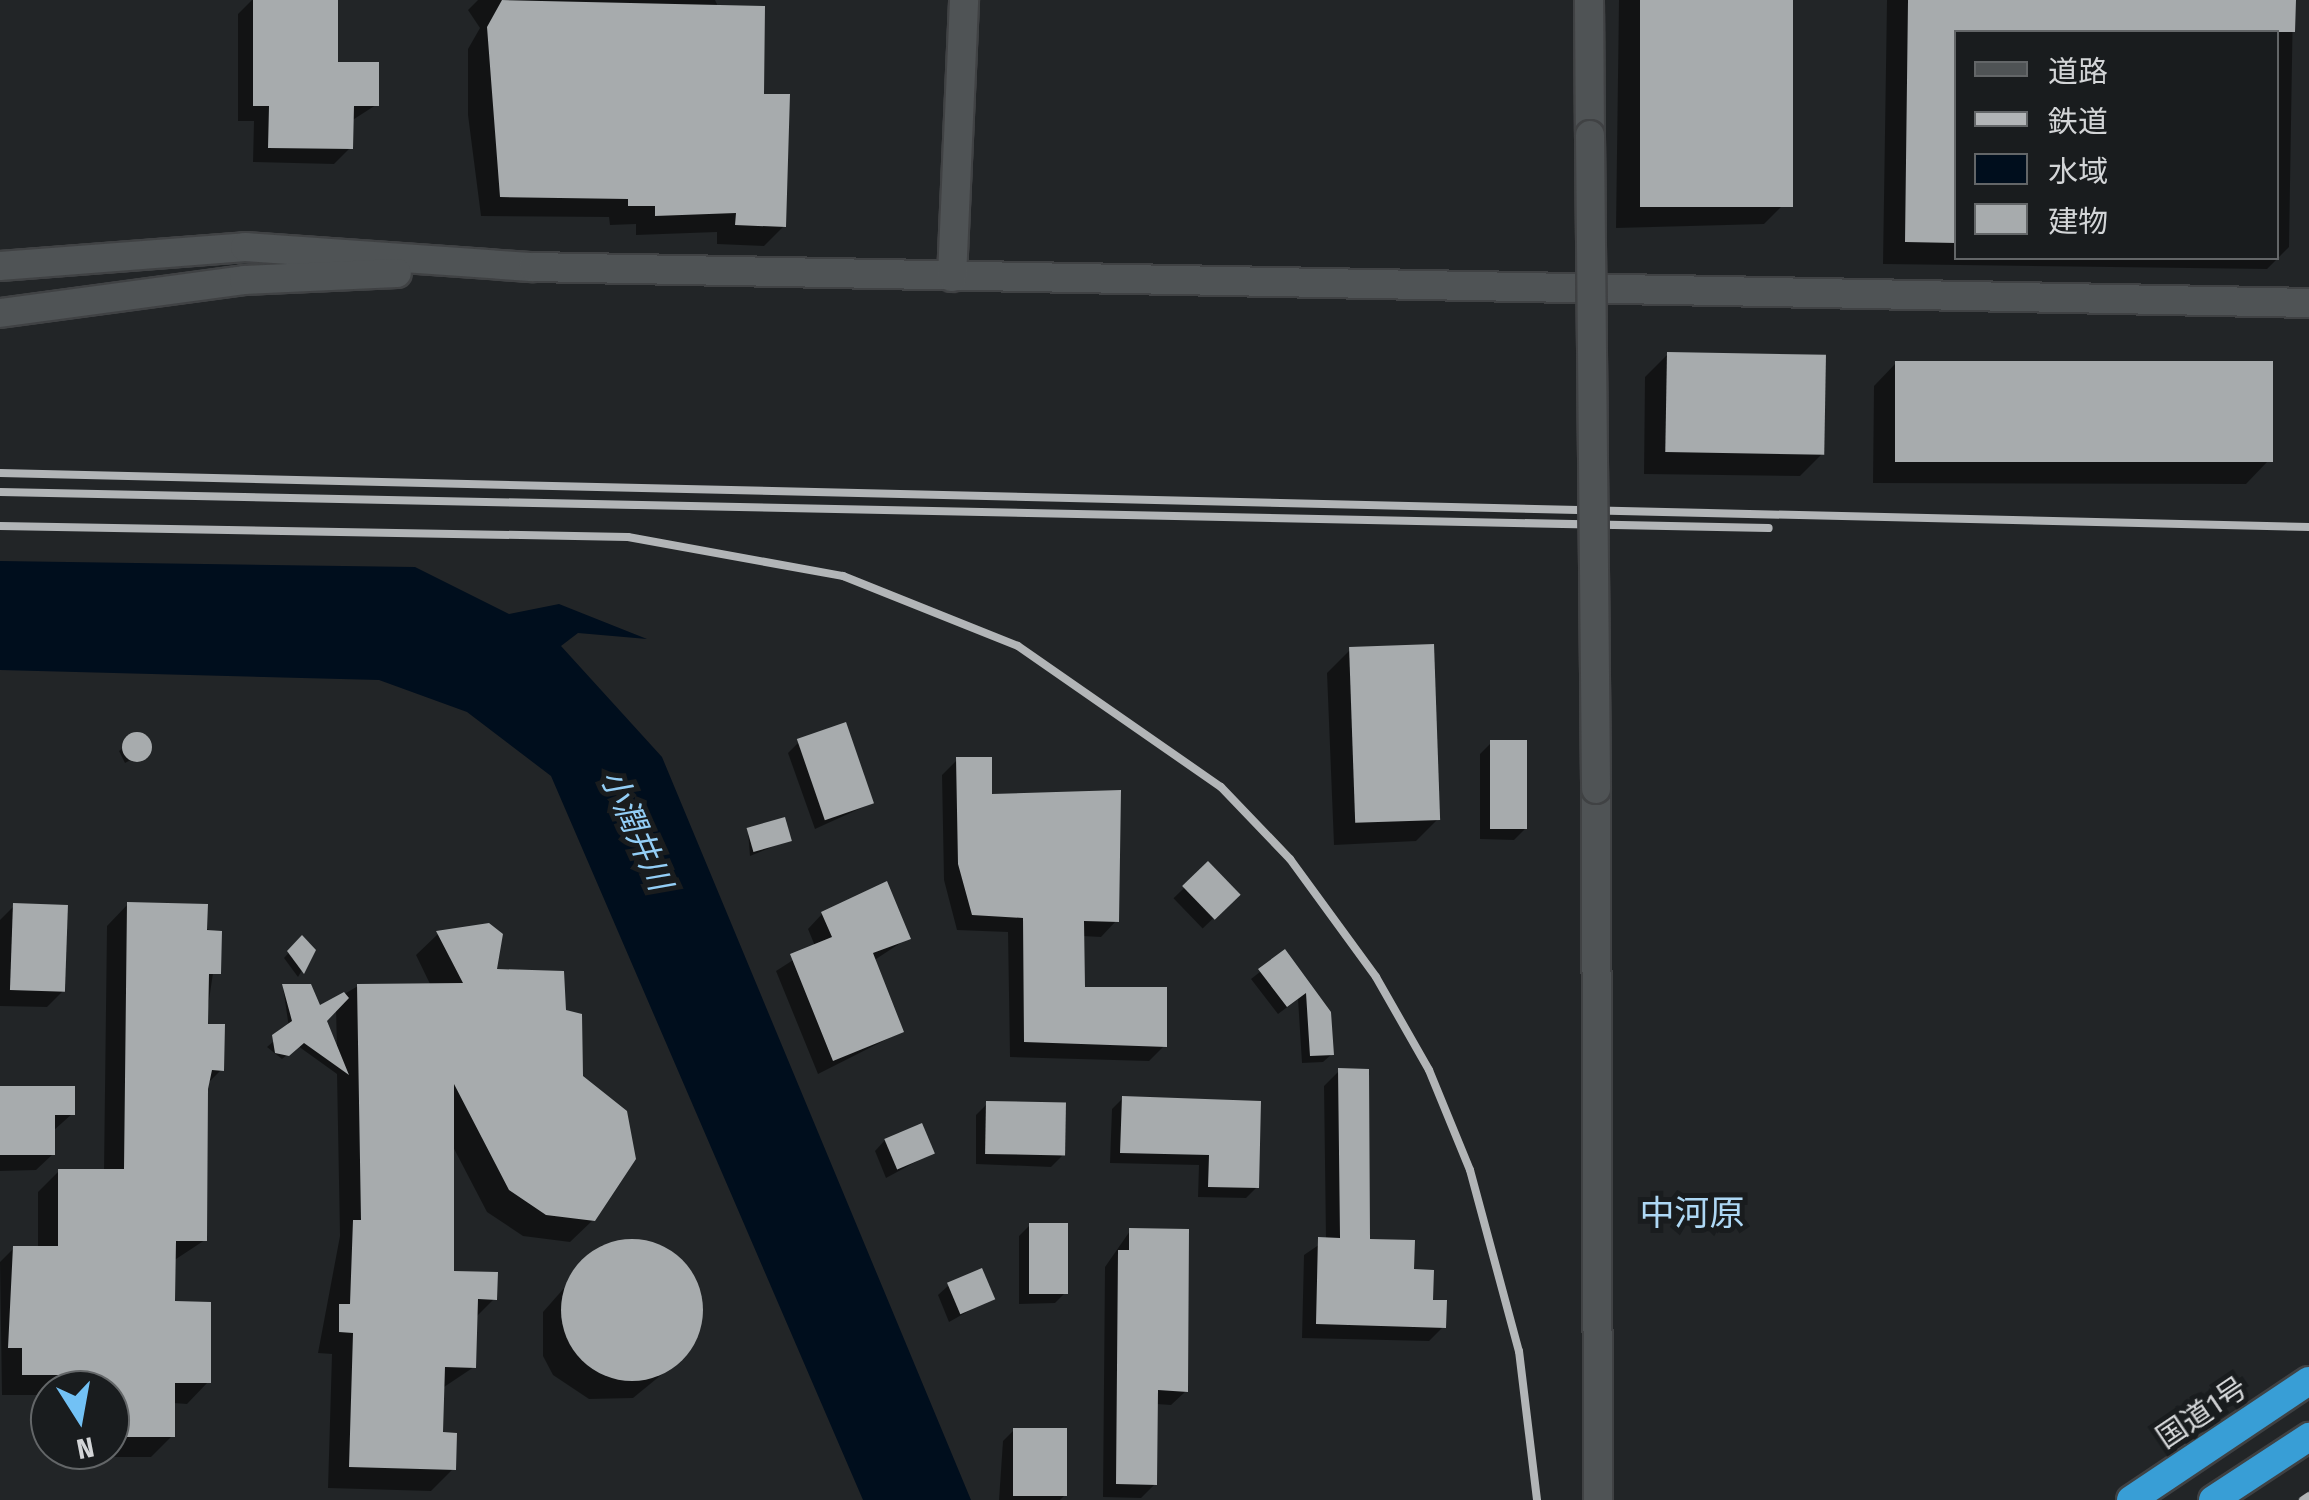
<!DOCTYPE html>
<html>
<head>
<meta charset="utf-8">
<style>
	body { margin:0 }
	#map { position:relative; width:2309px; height:1500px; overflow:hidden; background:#222527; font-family:"Fira Sans Condensed","Noto Sans JP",sans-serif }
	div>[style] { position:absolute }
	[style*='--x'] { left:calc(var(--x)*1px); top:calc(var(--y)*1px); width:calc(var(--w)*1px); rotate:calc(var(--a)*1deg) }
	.water>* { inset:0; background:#000e1d }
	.shadow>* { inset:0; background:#0007; transform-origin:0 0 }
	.building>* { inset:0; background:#a7abad; transform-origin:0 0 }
	.round { border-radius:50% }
	.roads { filter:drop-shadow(2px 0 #404244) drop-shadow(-2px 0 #404244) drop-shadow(0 2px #404244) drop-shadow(0 -2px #404244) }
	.tertiary>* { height:28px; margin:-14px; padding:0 14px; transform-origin:14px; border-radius:14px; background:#4f5355 }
	.trunk>* { height:28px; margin:-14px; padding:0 14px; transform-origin:14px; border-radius:14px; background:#389ed6 }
	.rail>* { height:8px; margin:-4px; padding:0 4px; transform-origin:4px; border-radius:4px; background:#b2b5b7 }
	.bridges { filter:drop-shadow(2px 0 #404244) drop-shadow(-2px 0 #404244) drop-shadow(0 2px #404244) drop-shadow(0 -2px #404244) }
	.tertiary-bridge>* { height:28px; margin:-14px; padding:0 14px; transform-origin:14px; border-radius:14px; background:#4f5355 }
	span { translate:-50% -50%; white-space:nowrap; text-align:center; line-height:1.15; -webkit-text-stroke:10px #191c1e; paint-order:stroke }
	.street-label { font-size:30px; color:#d3d5d7 }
	.water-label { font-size:32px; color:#93cef6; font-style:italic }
	.quarter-label { font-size:35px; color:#aed8f5 }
	.legend { position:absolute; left:1954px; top:30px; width:325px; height:230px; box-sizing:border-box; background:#191c1e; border:2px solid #636668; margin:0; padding:12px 18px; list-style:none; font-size:30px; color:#d3d5d7 }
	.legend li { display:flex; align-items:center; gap:20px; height:50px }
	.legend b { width:50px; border:2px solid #636668 }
	.north { position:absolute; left:30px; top:1370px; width:100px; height:100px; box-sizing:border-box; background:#191c1e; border:2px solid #636668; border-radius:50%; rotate:169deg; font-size:28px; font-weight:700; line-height:40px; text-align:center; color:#d3d5d7 }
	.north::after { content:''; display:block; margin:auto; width:35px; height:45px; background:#72c1f5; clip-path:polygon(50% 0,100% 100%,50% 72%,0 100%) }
</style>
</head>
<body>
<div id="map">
	<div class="water">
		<i style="clip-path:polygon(0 561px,415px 567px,509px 614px,559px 604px,647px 639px,578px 633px,561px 646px,662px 757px,971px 1500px,863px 1500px,551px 776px,467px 712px,379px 680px,0 670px)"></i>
	</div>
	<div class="shadow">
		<i style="clip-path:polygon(252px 0,336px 0,336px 64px,376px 105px,351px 121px,350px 148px,334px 164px,253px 162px,254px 121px,238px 121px,238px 14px)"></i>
		<i style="clip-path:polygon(478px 0,715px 0,761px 96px,784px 226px,764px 246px,717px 244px,717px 232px,636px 235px,636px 224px,610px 225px,609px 217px,481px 216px,468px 115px,468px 49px,480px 28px,468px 10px)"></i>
		<i style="clip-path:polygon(1619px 0,1791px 0,1786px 202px,1764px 224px,1616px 228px)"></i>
		<i style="clip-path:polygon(evenodd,1887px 0,2293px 0,2289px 247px,2267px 269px,1883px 264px,1887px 0,1956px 32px,2276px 32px,2276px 258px,1956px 258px,1956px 32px)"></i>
		<i style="clip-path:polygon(1668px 354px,1822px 454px,1800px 476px,1644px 474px,1645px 377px)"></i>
		<i style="clip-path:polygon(1896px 363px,2268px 461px,2246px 484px,1873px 483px,1874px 386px)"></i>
		<i style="clip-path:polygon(1350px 650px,1438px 819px,1416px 841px,1334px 845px,1327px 673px)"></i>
		<i style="clip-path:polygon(141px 736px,147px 751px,125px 763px,119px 751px)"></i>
		<i style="clip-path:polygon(799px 742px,872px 803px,815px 829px,788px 753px)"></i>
		<i style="clip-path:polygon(1491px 743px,1525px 829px,1514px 840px,1480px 839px,1480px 754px)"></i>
		<i style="clip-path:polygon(957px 760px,1116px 921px,1101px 937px,1082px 936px,1083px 990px,1164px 1046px,1149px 1061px,1010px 1057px,1008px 932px,957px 930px,944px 880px,942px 775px)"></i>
		<i style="clip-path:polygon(748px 831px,789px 840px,750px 856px)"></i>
		<i style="left:1208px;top:865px;width:42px;height:48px;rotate:46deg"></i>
		<i style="clip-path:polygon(evenodd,128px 904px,219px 933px,205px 1027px,221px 1070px,206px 1085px,205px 1240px,173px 1261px,173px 1304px,208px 1382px,187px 1404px,173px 1403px,172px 1436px,151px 1457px,48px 1457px,49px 1395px,2px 1395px,0 1262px,14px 1248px,38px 1248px,38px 1192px,59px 1171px,104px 1171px,107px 926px,128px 904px,50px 1390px,110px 1390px,110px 1450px,50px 1450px,50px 1390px)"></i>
		<i style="clip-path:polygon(14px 906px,64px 990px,47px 1007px,0 1006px,0 920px)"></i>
		<i style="clip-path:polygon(822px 914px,908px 938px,873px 961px,901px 1032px,818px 1074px,776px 971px,815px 946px,808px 929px)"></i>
		<i style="clip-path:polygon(evenodd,438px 934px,564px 1012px,580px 1077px,593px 1220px,570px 1242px,523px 1236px,487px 1212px,451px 1143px,451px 1273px,494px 1299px,475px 1318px,474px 1367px,441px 1389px,440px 1435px,453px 1469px,431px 1491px,328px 1488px,332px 1354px,318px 1353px,340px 1236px,337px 1074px,298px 1046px,282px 1059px,267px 1047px,289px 1028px,283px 987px,310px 987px,319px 1009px,358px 986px,431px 986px,416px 955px,438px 934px,336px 1007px,337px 1051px,324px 1020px,336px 1007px)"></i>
		<i style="clip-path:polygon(302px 938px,313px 951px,298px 977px,284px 958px)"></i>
		<i style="clip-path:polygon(1284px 953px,1329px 1013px,1332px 1054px,1323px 1062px,1302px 1063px,1298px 999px,1278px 1014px,1251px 979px)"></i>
		<i style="clip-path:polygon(1339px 1071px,1367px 1241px,1412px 1272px,1431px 1302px,1444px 1326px,1429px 1341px,1302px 1338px,1304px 1255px,1326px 1240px,1324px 1086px)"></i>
		<i style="clip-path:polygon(0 1089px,72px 1114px,53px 1131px,53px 1154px,36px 1170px,0 1171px)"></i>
		<i style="clip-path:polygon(1123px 1098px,1258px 1104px,1257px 1187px,1246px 1198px,1198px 1197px,1199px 1165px,1110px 1163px,1112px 1109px)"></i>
		<i style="clip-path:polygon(987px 1104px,1062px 1156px,1051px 1167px,976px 1164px,976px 1115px)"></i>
		<i style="clip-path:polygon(885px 1140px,932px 1153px,886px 1178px,875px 1151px)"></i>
		<i style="clip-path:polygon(1030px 1225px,1066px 1292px,1055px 1303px,1019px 1304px,1019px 1236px)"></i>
		<i style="clip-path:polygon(1130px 1231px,1186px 1391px,1171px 1405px,1156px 1404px,1155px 1484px,1141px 1498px,1103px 1497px,1105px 1267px)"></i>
		<i style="clip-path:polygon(602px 1245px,657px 1247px,691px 1276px,699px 1321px,677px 1362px,633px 1398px,589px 1399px,553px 1375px,543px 1356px,543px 1312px)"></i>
		<i style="clip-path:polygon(949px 1285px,992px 1298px,949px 1322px,938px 1295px)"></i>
		<i style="clip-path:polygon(1014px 1430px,1065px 1495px,1060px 1500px,999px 1500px,1003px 1441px)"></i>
	</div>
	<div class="building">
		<i style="clip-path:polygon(253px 0,338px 0,338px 62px,379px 62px,379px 106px,354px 106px,353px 149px,268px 148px,269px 106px,253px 106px)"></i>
		<i style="clip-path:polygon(502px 0,765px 6px,764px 94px,790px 94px,786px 227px,735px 225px,736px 213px,655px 216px,655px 206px,628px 206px,628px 199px,500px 197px,487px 27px)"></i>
		<i style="left:1640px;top:0;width:153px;height:207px"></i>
		<i style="clip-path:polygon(1908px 0,2296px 0,2295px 32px,1956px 32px,1956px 243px,1905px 242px)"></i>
		<i style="left:1667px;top:352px;width:159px;height:100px;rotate:1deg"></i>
		<i style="left:1895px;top:361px;width:378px;height:101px"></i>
		<i style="left:1434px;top:644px;width:176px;height:85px;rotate:88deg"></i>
		<i style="left:846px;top:722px;width:86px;height:52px;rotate:71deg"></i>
		<i class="round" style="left:122px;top:732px;width:30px;height:30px"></i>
		<i style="left:1490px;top:740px;width:37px;height:89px"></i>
		<i style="clip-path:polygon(956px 757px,992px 757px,992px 794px,1121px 790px,1119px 922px,1084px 921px,1085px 987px,1167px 987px,1167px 1047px,1024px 1042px,1023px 918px,972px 915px,958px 864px)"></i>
		<i style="left:785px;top:817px;width:25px;height:40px;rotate:74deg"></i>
		<i style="left:1208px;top:861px;width:47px;height:36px;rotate:46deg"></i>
		<i style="clip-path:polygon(887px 881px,911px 939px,873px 953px,904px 1032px,833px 1061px,790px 954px,832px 937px,821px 912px)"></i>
		<i style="clip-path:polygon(127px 902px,208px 904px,207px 930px,222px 931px,221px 974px,209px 974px,208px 1024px,225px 1024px,224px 1071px,212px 1070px,208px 1089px,207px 1241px,176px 1241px,175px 1301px,211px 1302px,211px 1383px,175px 1383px,175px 1437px,110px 1437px,110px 1390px,69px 1390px,69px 1375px,22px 1375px,22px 1348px,8px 1348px,13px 1246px,58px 1246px,58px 1169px,124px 1169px)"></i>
		<i style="left:13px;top:903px;width:55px;height:87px;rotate:2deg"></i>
		<i style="clip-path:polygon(489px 923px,503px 934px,497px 969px,564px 971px,566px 1010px,582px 1014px,583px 1076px,627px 1111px,636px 1159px,595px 1221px,546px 1215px,509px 1190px,454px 1084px,454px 1271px,498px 1272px,497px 1300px,478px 1299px,476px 1368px,445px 1367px,443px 1432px,457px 1433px,456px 1470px,349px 1467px,353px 1333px,339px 1332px,339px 1304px,350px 1304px,353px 1220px,361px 1220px,357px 984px,463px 983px,436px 931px)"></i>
		<i style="clip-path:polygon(302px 935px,316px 950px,304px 974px,287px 951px)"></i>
		<i style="clip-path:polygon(1285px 949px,1331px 1012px,1334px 1055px,1310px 1056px,1306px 993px,1287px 1007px,1258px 969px)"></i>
		<i style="clip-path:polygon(282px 984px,311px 984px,320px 1005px,344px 992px,349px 998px,327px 1021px,349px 1075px,304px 1043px,289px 1056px,275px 1053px,272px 1035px,292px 1021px)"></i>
		<i style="clip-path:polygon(1338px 1068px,1369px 1069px,1370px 1239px,1415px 1240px,1414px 1269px,1434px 1270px,1433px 1300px,1447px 1300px,1446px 1328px,1316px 1324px,1318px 1237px,1340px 1238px)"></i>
		<i style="clip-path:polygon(0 1086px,75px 1086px,75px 1115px,55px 1115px,55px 1155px,0 1155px)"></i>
		<i style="clip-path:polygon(1122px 1096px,1261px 1101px,1259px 1188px,1208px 1187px,1209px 1155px,1120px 1153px)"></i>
		<i style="left:986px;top:1101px;width:80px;height:53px;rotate:1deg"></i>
		<i style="left:922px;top:1123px;width:33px;height:41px;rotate:67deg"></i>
		<i style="left:1029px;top:1223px;width:39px;height:71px"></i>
		<i style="clip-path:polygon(1129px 1228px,1189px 1229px,1188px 1392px,1158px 1390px,1157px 1485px,1116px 1484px,1118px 1250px,1129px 1250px)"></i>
		<i class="round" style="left:561px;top:1239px;width:142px;height:142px"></i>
		<i style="left:982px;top:1268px;width:34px;height:38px;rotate:67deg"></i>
		<i style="left:1013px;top:1428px;width:54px;height:68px"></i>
	</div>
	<div class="roads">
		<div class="tertiary">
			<i style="--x:1589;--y:0;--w:135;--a:89.6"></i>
			<i style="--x:0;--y:266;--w:246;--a:-4.4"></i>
			<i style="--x:245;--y:247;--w:289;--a:4"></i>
			<i style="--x:533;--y:267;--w:1776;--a:1.16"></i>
			<i style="--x:952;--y:277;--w:277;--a:-87.5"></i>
			<i style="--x:0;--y:313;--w:246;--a:-7.7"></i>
			<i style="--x:244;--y:280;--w:153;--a:-2.6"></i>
			<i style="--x:1596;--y:789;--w:711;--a:89.84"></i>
		</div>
		<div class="trunk">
			<i style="--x:2131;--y:1500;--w:214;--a:-33.8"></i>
			<i style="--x:2213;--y:1500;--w:115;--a:-33.3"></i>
		</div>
	</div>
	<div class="rail">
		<i style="--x:0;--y:473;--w:2310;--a:1.34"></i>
		<i style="--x:0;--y:492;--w:1769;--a:1.17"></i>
		<i style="--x:0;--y:526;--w:628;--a:1"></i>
		<i style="--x:628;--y:537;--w:219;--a:10.3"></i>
		<i style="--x:843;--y:576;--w:188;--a:21.8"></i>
		<i style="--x:1018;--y:646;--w:247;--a:34.8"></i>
		<i style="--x:1221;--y:787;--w:100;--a:46.2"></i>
		<i style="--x:1290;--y:859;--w:146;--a:53.9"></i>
		<i style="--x:1376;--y:977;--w:107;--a:60.3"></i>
		<i style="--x:1429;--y:1070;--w:108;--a:67.7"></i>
		<i style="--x:1470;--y:1170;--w:188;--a:74.9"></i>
		<i style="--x:1519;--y:1351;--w:150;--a:83.1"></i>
		<i style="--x:2303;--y:1500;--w:7;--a:-34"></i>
	</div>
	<div class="bridges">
		<div class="tertiary-bridge">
			<i style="--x:1590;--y:135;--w:654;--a:89.47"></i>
		</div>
	</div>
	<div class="street-label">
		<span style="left:2202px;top:1413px;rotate:-34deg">国道1号</span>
	</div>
	<div class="water-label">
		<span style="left:636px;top:830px;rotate:66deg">小潤井川</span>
	</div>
	<div class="quarter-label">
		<span style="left:1692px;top:1213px">中河原</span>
	</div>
	<ul class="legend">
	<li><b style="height:12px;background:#4f5355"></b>道路</li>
	<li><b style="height:12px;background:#b2b5b7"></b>鉄道</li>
	<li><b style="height:28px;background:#000e1d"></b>水域</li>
	<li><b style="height:28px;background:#a7abad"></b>建物</li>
	</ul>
	<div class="north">N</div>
</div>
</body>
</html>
